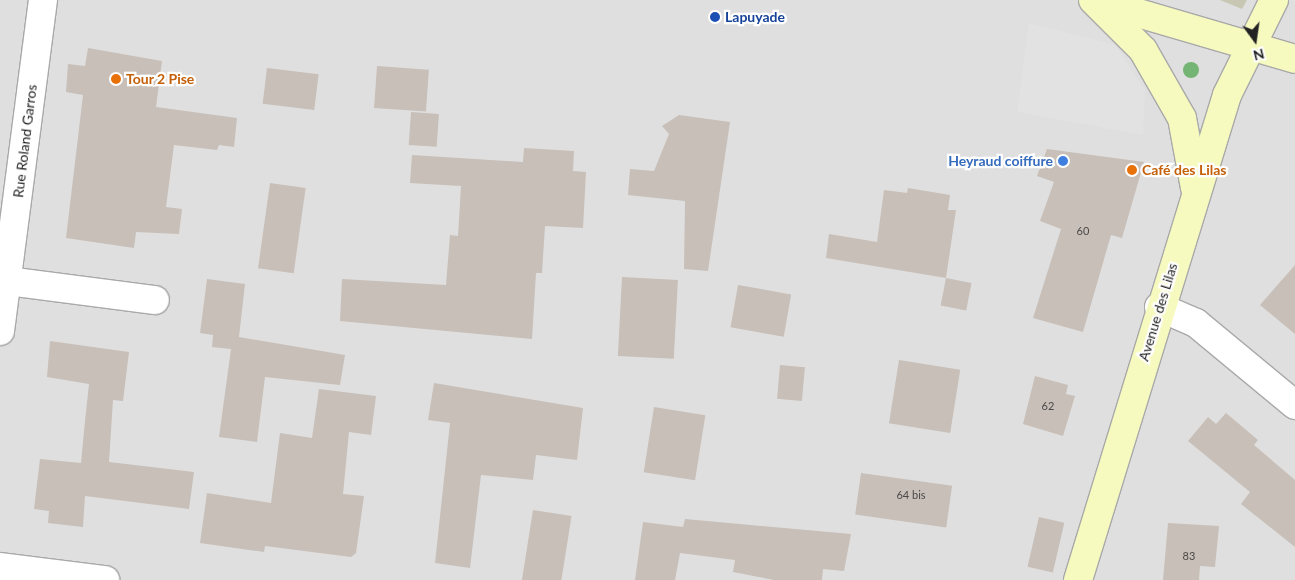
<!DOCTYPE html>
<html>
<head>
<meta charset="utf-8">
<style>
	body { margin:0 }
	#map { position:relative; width:1295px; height:580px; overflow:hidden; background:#f2efe9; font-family:Lato,sans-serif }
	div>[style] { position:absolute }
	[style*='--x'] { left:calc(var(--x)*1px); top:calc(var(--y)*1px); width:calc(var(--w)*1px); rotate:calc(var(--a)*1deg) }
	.residential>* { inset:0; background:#e0dfdf; transform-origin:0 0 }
	.construction>* { inset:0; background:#c7c7b4 }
	.parking>* { inset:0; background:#e2e2e2 }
	.building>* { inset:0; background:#c7bfb8; transform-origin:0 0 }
	.roads { filter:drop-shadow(1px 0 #a9a9a9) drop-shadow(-1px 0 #a9a9a9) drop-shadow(0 1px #a9a9a9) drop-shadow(0 -1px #a9a9a9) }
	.street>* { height:28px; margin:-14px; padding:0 14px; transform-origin:14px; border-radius:14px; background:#fff }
	.secondary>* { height:28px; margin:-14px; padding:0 14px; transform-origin:14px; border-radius:14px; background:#f7fabf }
	.trees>* { width:16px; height:16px; margin:-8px; border-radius:50%; background:#74b475 }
	.dots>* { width:14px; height:14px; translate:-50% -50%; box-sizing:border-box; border:2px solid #fff; border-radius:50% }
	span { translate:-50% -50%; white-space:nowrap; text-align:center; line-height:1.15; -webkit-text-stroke:4.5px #fff; paint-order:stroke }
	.number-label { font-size:11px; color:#4b4948 }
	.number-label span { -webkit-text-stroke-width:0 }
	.transit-label { font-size:14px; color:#164399; font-weight:700 }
	.left { translate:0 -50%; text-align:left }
	.food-label { font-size:14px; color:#c56008; font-weight:700 }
	.street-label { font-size:14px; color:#222 }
	.shop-label { font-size:14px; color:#366cbe; font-weight:700 }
	.right { translate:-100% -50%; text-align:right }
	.north { position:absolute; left:1230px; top:15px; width:50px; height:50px; -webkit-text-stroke:4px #fff; paint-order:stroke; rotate:166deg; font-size:14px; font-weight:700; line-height:20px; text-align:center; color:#222 }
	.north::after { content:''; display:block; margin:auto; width:18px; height:22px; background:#222; clip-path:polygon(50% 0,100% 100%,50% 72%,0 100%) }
</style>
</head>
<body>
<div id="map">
	<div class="residential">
		<i style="left:0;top:0;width:1295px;height:580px"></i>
	</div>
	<div class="construction">
		<i style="clip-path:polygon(1220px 0,1247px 0,1242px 9px)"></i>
	</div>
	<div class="parking">
		<i style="clip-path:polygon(1029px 23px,1115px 45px,1145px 90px,1143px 135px,1017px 112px)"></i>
	</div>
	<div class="building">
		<i style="clip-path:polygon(88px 48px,162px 61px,156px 107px,237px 118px,234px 147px,219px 145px,217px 150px,174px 145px,166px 207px,182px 209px,179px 234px,136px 232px,134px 248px,66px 238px,83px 95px,66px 92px,68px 64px,85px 66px)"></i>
		<i style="left:377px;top:66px;width:52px;height:42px;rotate:4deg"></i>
		<i style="left:267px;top:68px;width:52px;height:36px;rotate:7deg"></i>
		<i style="left:411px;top:112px;width:28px;height:33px;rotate:4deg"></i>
		<i style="clip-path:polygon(679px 115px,730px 122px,708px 271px,684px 269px,685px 201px,628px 195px,630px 169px,654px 171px,669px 134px,662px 126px)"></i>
		<i style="clip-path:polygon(524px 148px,574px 151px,573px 171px,586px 172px,583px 228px,545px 226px,542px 273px,536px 273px,532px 339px,340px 321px,342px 279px,446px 285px,450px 235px,458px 236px,461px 186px,410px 183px,412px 155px,523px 162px)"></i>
		<i style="clip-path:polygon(1047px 149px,1144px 162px,1122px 238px,1111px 235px,1083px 332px,1033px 318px,1061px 229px,1040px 221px,1054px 182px,1037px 176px)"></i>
		<i style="left:270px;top:183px;width:36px;height:86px;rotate:8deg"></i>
		<i style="clip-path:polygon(908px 188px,950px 195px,948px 210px,956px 210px,946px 278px,826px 258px,829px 234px,877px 242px,884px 190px,907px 193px)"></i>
		<i style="clip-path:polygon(1295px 265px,1295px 334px,1260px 305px)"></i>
		<i style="left:622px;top:277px;width:56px;height:79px;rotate:3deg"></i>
		<i style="left:946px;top:278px;width:26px;height:28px;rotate:11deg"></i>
		<i style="clip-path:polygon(207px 279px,245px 284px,239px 337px,345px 355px,340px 385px,265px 377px,257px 442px,219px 437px,231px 349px,212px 347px,213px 335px,200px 333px)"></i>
		<i style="left:738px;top:285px;width:54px;height:43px;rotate:10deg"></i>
		<i style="clip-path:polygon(50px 341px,129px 352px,123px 401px,113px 400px,109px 462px,194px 472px,189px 509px,85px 496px,83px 527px,48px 523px,49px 511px,34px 509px,40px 459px,81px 463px,85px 421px,89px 384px,47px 377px)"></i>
		<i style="left:899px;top:360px;width:62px;height:64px;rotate:9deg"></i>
		<i style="left:780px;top:365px;width:25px;height:34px;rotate:5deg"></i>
		<i style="clip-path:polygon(1035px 376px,1068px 385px,1066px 394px,1075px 396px,1063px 436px,1023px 424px)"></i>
		<i style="clip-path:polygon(434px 383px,583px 408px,577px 460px,536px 455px,533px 480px,481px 475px,470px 568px,435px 563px,450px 423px,428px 420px)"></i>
		<i style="clip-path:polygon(319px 389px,376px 396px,371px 435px,349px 432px,343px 494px,364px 496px,356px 553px,351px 557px,265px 546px,264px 552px,200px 543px,207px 493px,271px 503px,280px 433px,312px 438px)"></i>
		<i style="left:654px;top:407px;width:52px;height:66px;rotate:9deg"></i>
		<i style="clip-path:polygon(1226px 413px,1258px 440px,1254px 445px,1295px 480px,1295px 547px,1241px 504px,1250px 492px,1188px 441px,1208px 417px,1216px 424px)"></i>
		<i style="left:861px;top:473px;width:92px;height:42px;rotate:8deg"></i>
		<i style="left:533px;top:510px;width:39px;height:71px;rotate:9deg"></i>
		<i style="left:1039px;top:517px;width:26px;height:51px;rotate:13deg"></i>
		<i style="clip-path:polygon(685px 519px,851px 534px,844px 571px,823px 569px,822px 580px,774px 580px,733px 572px,735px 560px,680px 553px,675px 580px,635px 580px,643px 522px,683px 527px)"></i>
		<i style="clip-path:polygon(1168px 523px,1219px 526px,1215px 567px,1200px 566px,1199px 580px,1163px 580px)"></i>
	</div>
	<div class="roads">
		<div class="street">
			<i style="--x:8;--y:281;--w:148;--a:7.4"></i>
			<i style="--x:1159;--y:307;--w:40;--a:23.4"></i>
			<i style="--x:1196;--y:323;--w:129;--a:39.6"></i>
			<i style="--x:0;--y:331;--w:334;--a:-82.6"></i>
			<i style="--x:0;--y:567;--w:106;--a:7.1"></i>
		</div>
		<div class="secondary">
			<i style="--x:1093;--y:0;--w:71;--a:45"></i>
			<i style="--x:1143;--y:50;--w:78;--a:60.2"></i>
			<i style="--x:1182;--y:118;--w:71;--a:79.5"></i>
			<i style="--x:1097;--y:1;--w:206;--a:16.3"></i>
			<i style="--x:1078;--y:580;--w:507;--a:-72.92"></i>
			<i style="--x:1227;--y:95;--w:106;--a:-63.7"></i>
		</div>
	</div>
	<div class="trees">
		<i style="left:1191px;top:70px"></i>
	</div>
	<div class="dots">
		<i style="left:715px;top:17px;background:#1a4fb4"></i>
		<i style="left:116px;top:79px;background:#e8710a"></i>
		<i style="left:1063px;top:161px;background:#3f7fe0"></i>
		<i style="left:1132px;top:170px;background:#e8710a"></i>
	</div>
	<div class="number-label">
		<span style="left:1083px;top:231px">60</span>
		<span style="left:1048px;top:406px">62</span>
		<span style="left:911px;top:495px">64 bis</span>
		<span style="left:1189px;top:556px">83</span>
	</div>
	<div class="transit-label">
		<span class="left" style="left:725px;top:17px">Lapuyade</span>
	</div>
	<div class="food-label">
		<span class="left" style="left:126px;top:79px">Tour 2 Pise</span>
		<span class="left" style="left:1142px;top:170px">Café des Lilas</span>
	</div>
	<div class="street-label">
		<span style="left:25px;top:141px;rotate:-83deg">Rue Roland Garros</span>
		<span style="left:1158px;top:312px;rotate:-73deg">Avenue des Lilas</span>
	</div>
	<div class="shop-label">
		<span class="right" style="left:1053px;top:161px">Heyraud coiffure</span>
	</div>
	<div class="north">N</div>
</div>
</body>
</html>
